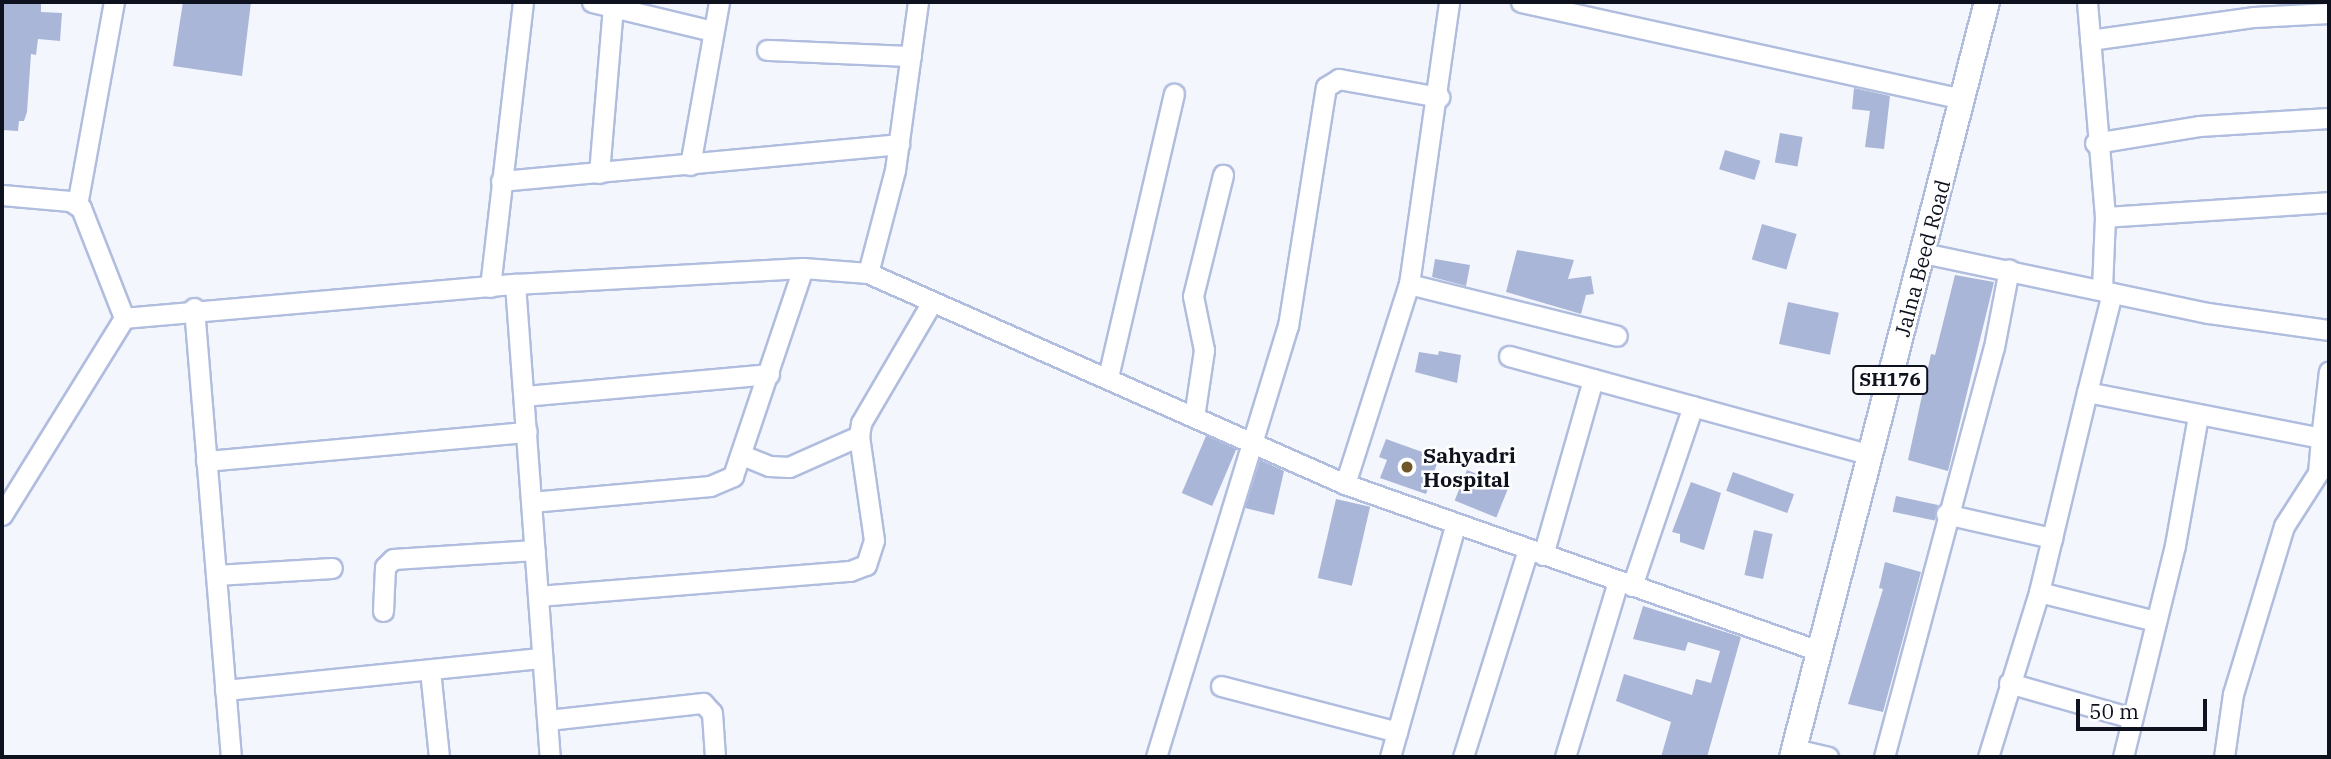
<!DOCTYPE html>
<html>
<head>
<meta charset="utf-8">
<style>
	body { margin:0 }
	#map { position:relative; width:2331px; height:759px; overflow:hidden; background:#f3f6fd; font-family:"IBM Plex Serif",serif }
	div>[style] { position:absolute }
	[style*='--x'] { left:calc(var(--x)*1px); top:calc(var(--y)*1px); width:calc(var(--w)*1px); rotate:calc(var(--a)*1deg) }
	.building>* { inset:0; background:#aab6d8; transform-origin:0 0 }
	.roads { filter:drop-shadow(2px 0 #b0bdde) drop-shadow(-2px 0 #b0bdde) drop-shadow(0 2px #b0bdde) drop-shadow(0 -2px #b0bdde) }
	.minor>* { height:19px; margin:-9.5px; padding:0 9.5px; transform-origin:9.5px; border-radius:9.5px; background:#fff }
	.major>* { height:24px; margin:-12px; padding:0 12px; transform-origin:12px; border-radius:12px; background:#fff }
	.dots>* { width:19px; height:19px; translate:-50% -50%; box-sizing:border-box; border:4px solid #fff; border-radius:50% }
	span { translate:-50% -50%; white-space:nowrap; text-align:center; line-height:1.15; -webkit-text-stroke:5px #fff; paint-order:stroke }
	.shield-label span { padding:2px 5px; background:#fff; border:2px solid; border-radius:5px; -webkit-text-stroke-width:0 }
	.shield-label { font-size:19px; color:#0e121e; font-weight:700 }
	.street-label { font-size:21px; color:#0e121e }
	.poi-label { font-size:21px; color:#0e121e; font-weight:700 }
	.left { translate:0 -50%; text-align:left }
	.frame { position:absolute; inset:0; border:4px solid #0e121e; pointer-events:none }
	.scale { position:absolute; left:2076px; top:699px; width:131px; height:32px; box-sizing:border-box; border:4px solid #0e121e; border-top:0; padding-left:9px; font-size:21px; line-height:24px; white-space:nowrap; color:#0e121e; -webkit-text-stroke:5px #fff; paint-order:stroke }
</style>
</head>
<body>
<div id="map">
	<div class="building">
		<i style="clip-path:polygon(4px 2px,41px 2px,41px 12px,62px 13px,60px 41px,38px 39px,36px 55px,31px 54px,27px 112px,24px 121px,19px 121px,18px 131px,2px 130px)"></i>
		<i style="clip-path:polygon(183px 2px,251px 2px,242px 76px,173px 66px)"></i>
		<i style="clip-path:polygon(1854px 88px,1890px 96px,1884px 149px,1865px 147px,1870px 111px,1852px 109px)"></i>
		<i style="left:1780px;top:133px;width:23px;height:30px;rotate:10deg"></i>
		<i style="left:1725px;top:150px;width:37px;height:20px;rotate:17deg"></i>
		<i style="left:1762px;top:224px;width:36px;height:37px;rotate:16deg"></i>
		<i style="clip-path:polygon(1517px 250px,1574px 260px,1568px 279px,1591px 276px,1594px 294px,1586px 295px,1581px 314px,1506px 292px)"></i>
		<i style="clip-path:polygon(1435px 259px,1470px 265px,1466px 286px,1432px 277px)"></i>
		<i style="clip-path:polygon(1955px 275px,1994px 282px,1948px 471px,1908px 460px,1931px 354px,1935px 355px)"></i>
		<i style="left:1788px;top:302px;width:52px;height:43px;rotate:12deg"></i>
		<i style="clip-path:polygon(1439px 351px,1461px 355px,1457px 383px,1415px 372px,1419px 352px,1438px 355px)"></i>
		<i style="left:1206px;top:436px;width:33px;height:62px;rotate:23deg"></i>
		<i style="clip-path:polygon(1386px 439px,1439px 458px,1426px 494px,1380px 478px,1387px 460px,1379px 457px)"></i>
		<i style="clip-path:polygon(1260px 460px,1284px 471px,1274px 515px,1245px 508px)"></i>
		<i style="left:1467px;top:470px;width:45px;height:33px;rotate:22deg"></i>
		<i style="left:1733px;top:472px;width:65px;height:20px;rotate:20deg"></i>
		<i style="clip-path:polygon(1691px 482px,1721px 493px,1704px 550px,1680px 542px,1680px 534px,1672px 532px)"></i>
		<i style="left:1896px;top:496px;width:43px;height:16px;rotate:12deg"></i>
		<i style="left:1336px;top:499px;width:35px;height:81px;rotate:13deg"></i>
		<i style="left:1754px;top:530px;width:19px;height:46px;rotate:12deg"></i>
		<i style="clip-path:polygon(1885px 562px,1921px 572px,1883px 712px,1848px 704px,1883px 589px,1879px 588px)"></i>
		<i style="clip-path:polygon(1643px 606px,1741px 637px,1707px 757px,1661px 757px,1671px 722px,1616px 701px,1624px 674px,1692px 695px,1696px 679px,1711px 683px,1720px 651px,1688px 642px,1685px 651px,1633px 639px)"></i>
	</div>
	<div class="roads">
		<div class="minor">
			<i style="--x:592;--y:2;--w:124;--a:13.5"></i>
			<i style="--x:1521;--y:2;--w:453;--a:12.4"></i>
			<i style="--x:2087;--y:2;--w:216;--a:85.2"></i>
			<i style="--x:2105;--y:217;--w:73;--a:92.4"></i>
			<i style="--x:2090;--y:40;--w:166;--a:-8"></i>
			<i style="--x:2254;--y:17;--w:75;--a:-3.1"></i>
			<i style="--x:767;--y:50;--w:144;--a:2.4"></i>
			<i style="--x:2095;--y:143;--w:105;--a:-9.3"></i>
			<i style="--x:2199;--y:126;--w:130;--a:-3.5"></i>
			<i style="--x:690;--y:165;--w:166;--a:-79.9"></i>
			<i style="--x:599;--y:173;--w:167;--a:-85.2"></i>
			<i style="--x:501;--y:181;--w:400;--a:-5.3"></i>
			<i style="--x:2;--y:195;--w:68;--a:5"></i>
			<i style="--x:70;--y:201;--w:13;--a:32"></i>
			<i style="--x:81;--y:208;--w:118;--a:68.6"></i>
			<i style="--x:77;--y:205;--w:206;--a:-79.7"></i>
			<i style="--x:2105;--y:217;--w:225;--a:-3.8"></i>
			<i style="--x:1923;--y:253;--w:291;--a:11.9"></i>
			<i style="--x:2208;--y:313;--w:122;--a:8"></i>
			<i style="--x:868;--y:273;--w:106;--a:-75.3"></i>
			<i style="--x:895;--y:170;--w:170;--a:-82.2"></i>
			<i style="--x:515;--y:284;--w:474;--a:85.8"></i>
			<i style="--x:1409;--y:284;--w:214;--a:14"></i>
			<i style="--x:490;--y:287;--w:287;--a:-83.4"></i>
			<i style="--x:194;--y:308;--w:451;--a:85.3"></i>
			<i style="--x:1509;--y:356;--w:374;--a:15.3"></i>
			<i style="--x:1108;--y:377;--w:291;--a:-76.9"></i>
			<i style="--x:2087;--y:392;--w:102;--a:-75.8"></i>
			<i style="--x:524;--y:396;--w:246;--a:-5.1"></i>
			<i style="--x:1194;--y:417;--w:68;--a:-81.5"></i>
			<i style="--x:1204;--y:350;--w:55;--a:-101.5"></i>
			<i style="--x:1193;--y:296;--w:125;--a:-76.1"></i>
			<i style="--x:742;--y:455;--w:29;--a:22"></i>
			<i style="--x:769;--y:466;--w:20;--a:3"></i>
			<i style="--x:789;--y:467;--w:77;--a:-23.9"></i>
			<i style="--x:206;--y:461;--w:322;--a:-5.2"></i>
			<i style="--x:1345;--y:484;--w:210;--a:-72.3"></i>
			<i style="--x:1409;--y:284;--w:285;--a:-81.9"></i>
			<i style="--x:531;--y:502;--w:180;--a:-5.1"></i>
			<i style="--x:710;--y:486;--w:25;--a:-23"></i>
			<i style="--x:733;--y:476;--w:219;--a:-71.4"></i>
			<i style="--x:1946;--y:514;--w:109;--a:12.8"></i>
			<i style="--x:2;--y:515;--w:232;--a:-58.2"></i>
			<i style="--x:124;--y:318;--w:392;--a:-5"></i>
			<i style="--x:515;--y:284;--w:288;--a:-3.2"></i>
			<i style="--x:803;--y:268;--w:65;--a:4.4"></i>
			<i style="--x:868;--y:273;--w:522;--a:23.86"></i>
			<i style="--x:1345;--y:484;--w:503;--a:19.41"></i>
			<i style="--x:1543;--y:555;--w:183;--a:-74.1"></i>
			<i style="--x:216;--y:575;--w:116;--a:-3.5"></i>
			<i style="--x:1632;--y:586;--w:190;--a:-71.3"></i>
			<i style="--x:2039;--y:592;--w:120;--a:14"></i>
			<i style="--x:538;--y:596;--w:313;--a:-4.6"></i>
			<i style="--x:850;--y:571;--w:17;--a:-21"></i>
			<i style="--x:866;--y:565;--w:26;--a:-72"></i>
			<i style="--x:874;--y:540;--w:105;--a:-98.2"></i>
			<i style="--x:859;--y:436;--w:13;--a:-81"></i>
			<i style="--x:861;--y:423;--w:140;--a:-59.6"></i>
			<i style="--x:383;--y:611;--w:44;--a:-87.4"></i>
			<i style="--x:385;--y:567;--w:11;--a:-45"></i>
			<i style="--x:393;--y:559;--w:142;--a:-3.6"></i>
			<i style="--x:430;--y:670;--w:87;--a:84.1"></i>
			<i style="--x:2009;--y:683;--w:128;--a:15.9"></i>
			<i style="--x:1221;--y:686;--w:182;--a:14.6"></i>
			<i style="--x:225;--y:690;--w:317;--a:-5.8"></i>
			<i style="--x:548;--y:720;--w:156;--a:-6.3"></i>
			<i style="--x:703;--y:703;--w:13;--a:48"></i>
			<i style="--x:712;--y:713;--w:44;--a:86.1"></i>
			<i style="--x:1794;--y:749;--w:35;--a:13"></i>
			<i style="--x:1156;--y:757;--w:451;--a:-73"></i>
			<i style="--x:1288;--y:326;--w:242;--a:-81"></i>
			<i style="--x:1326;--y:87;--w:15;--a:-32"></i>
			<i style="--x:1339;--y:79;--w:102;--a:10.2"></i>
			<i style="--x:1390;--y:757;--w:241;--a:-74.3"></i>
			<i style="--x:1463;--y:757;--w:217;--a:-72.6"></i>
			<i style="--x:1565;--y:757;--w:184;--a:-73.2"></i>
			<i style="--x:1884;--y:757;--w:424;--a:-75"></i>
			<i style="--x:1994;--y:347;--w:79;--a:-79.1"></i>
			<i style="--x:1988;--y:757;--w:173;--a:-72.8"></i>
			<i style="--x:2039;--y:592;--w:206;--a:-76.5"></i>
			<i style="--x:2087;--y:392;--w:238;--a:11.1"></i>
			<i style="--x:2321;--y:438;--w:67;--a:-83.2"></i>
			<i style="--x:2123;--y:757;--w:218;--a:-76.2"></i>
			<i style="--x:2175;--y:545;--w:131;--a:-79.9"></i>
			<i style="--x:2224;--y:757;--w:64;--a:-81.9"></i>
			<i style="--x:2233;--y:694;--w:176;--a:-73.1"></i>
			<i style="--x:2284;--y:526;--w:63;--a:-57.3"></i>
			<i style="--x:2318;--y:473;--w:35;--a:-85"></i>
			<i style="--x:2321;--y:438;--w:8;--a:-7"></i>
		</div>
		<div class="major">
			<i style="--x:1792;--y:757;--w:780;--a:-75.52"></i>
		</div>
	</div>
	<div class="dots">
		<i style="left:1407px;top:467px;background:#6f5527"></i>
	</div>
	<div class="shield-label">
		<span style="left:1890px;top:380px">SH176</span>
	</div>
	<div class="street-label">
		<span style="left:1922px;top:258px;rotate:-75deg">Jalna Beed Road</span>
	</div>
	<div class="poi-label">
		<span class="left" style="left:1423px;top:467px">Sahyadri<br>Hospital</span>
	</div>
	<div class="frame"></div>
	<div class="scale">50 m</div>
</div>
</body>
</html>
